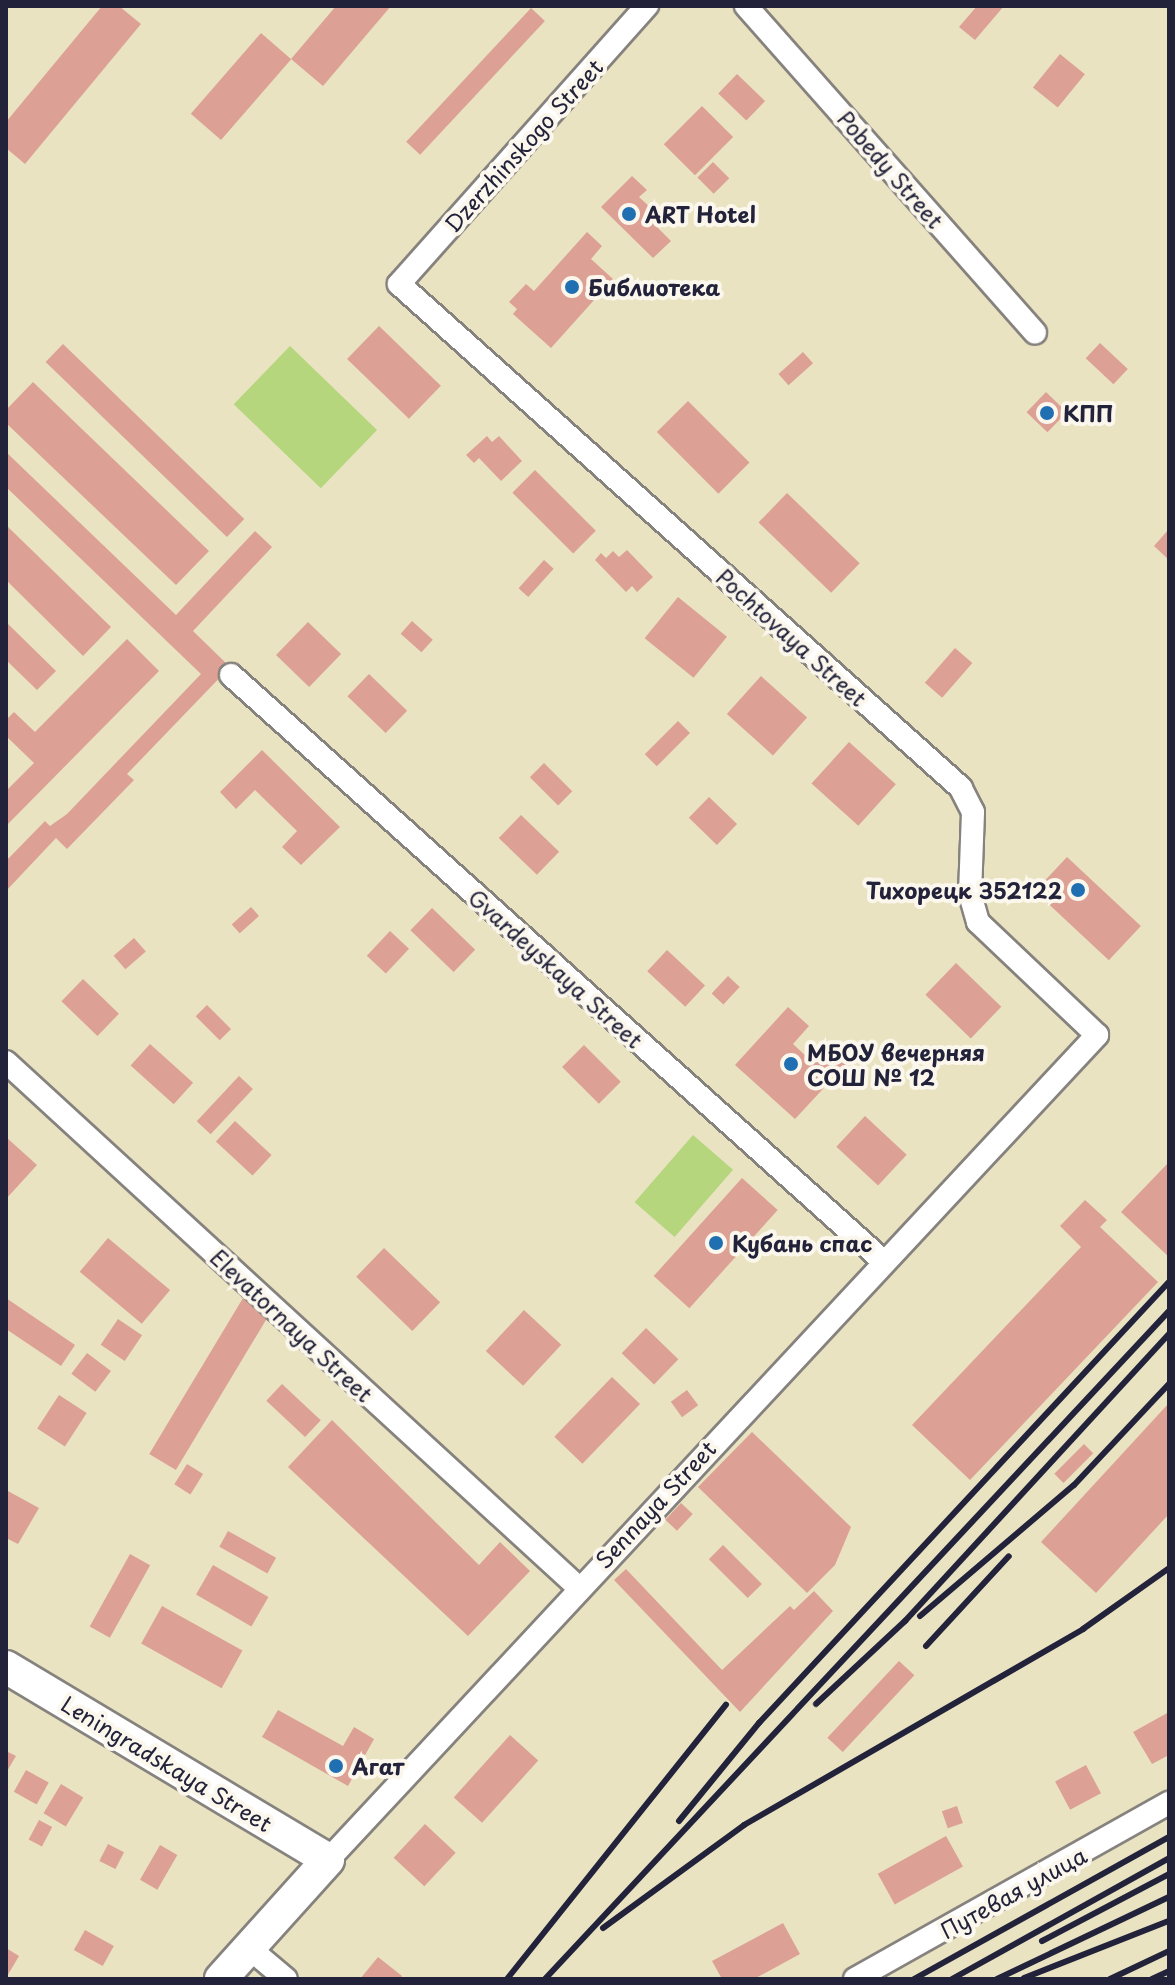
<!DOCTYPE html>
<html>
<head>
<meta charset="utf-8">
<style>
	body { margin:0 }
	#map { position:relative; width:1175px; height:1985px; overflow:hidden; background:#e9e3c2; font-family:"Playpen Sans",sans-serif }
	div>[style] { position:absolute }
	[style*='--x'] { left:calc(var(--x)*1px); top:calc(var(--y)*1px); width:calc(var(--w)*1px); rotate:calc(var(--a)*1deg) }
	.green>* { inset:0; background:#b5d67d; transform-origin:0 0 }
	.building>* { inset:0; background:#dca194; transform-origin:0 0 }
	.roads { filter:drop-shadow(2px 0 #86827e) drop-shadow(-2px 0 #86827e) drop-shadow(0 2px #86827e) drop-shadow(0 -2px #86827e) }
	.street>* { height:22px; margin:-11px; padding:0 11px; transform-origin:11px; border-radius:11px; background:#fff }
	.secondary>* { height:32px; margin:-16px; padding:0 16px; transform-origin:16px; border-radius:16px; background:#fff }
	.rail>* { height:6px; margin:-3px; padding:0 3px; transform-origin:3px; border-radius:3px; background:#22223b }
	.dots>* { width:22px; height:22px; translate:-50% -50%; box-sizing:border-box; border:4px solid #fbf7ec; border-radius:50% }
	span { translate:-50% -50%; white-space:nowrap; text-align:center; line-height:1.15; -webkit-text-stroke:8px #fbf7ec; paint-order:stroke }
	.street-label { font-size:22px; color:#22223b }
	.poi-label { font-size:22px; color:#22223b; font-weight:700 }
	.left { translate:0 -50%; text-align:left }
	.right { translate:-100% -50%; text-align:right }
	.frame { position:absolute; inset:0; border:8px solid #22223b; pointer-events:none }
</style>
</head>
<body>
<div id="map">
	<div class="green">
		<i style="left:290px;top:346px;width:121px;height:81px;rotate:44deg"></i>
		<i style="left:693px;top:1135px;width:53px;height:89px;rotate:41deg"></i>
	</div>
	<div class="building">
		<i style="clip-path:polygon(102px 6px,119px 6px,141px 24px,25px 164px,6px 148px,6px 122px)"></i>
		<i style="clip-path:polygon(336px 6px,391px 6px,323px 86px,291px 59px)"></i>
		<i style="clip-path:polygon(977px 6px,1004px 6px,975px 40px,959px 27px)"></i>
		<i style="left:531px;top:8px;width:19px;height:183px;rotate:43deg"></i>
		<i style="left:261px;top:33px;width:40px;height:107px;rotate:41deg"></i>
		<i style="left:1060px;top:54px;width:32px;height:43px;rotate:39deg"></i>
		<i style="left:737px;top:74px;width:39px;height:27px;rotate:44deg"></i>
		<i style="left:702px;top:106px;width:44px;height:54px;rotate:45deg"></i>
		<i style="left:713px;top:162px;width:23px;height:22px;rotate:45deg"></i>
		<i style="clip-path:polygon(632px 176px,647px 190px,639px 197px,654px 211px,647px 217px,671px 241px,653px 258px,601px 207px)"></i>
		<i style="clip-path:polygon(587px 232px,602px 246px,591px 259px,613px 279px,551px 348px,513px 314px,517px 309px,509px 302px,526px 284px,534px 291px)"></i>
		<i style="left:379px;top:326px;width:86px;height:46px;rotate:44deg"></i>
		<i style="left:1100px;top:343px;width:38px;height:21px;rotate:43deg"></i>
		<i style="left:63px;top:344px;width:252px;height:25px;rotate:44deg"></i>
		<i style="left:803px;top:352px;width:15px;height:33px;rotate:48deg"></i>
		<i style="clip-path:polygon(33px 382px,209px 551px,176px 585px,6px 423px,6px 410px)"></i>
		<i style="left:1046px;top:392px;width:29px;height:28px;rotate:44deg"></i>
		<i style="left:688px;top:401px;width:87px;height:44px;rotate:45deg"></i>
		<i style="clip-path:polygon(487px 436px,492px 442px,499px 436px,522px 461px,501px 481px,479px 458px,474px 463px,466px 455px)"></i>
		<i style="clip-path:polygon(6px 452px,176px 615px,255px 531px,272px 547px,193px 631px,230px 667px,127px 774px,134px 780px,67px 849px,56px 838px,6px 891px,6px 861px,45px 821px,50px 826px,67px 814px,201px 674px,6px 487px)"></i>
		<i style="left:535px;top:470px;width:86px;height:32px;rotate:45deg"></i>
		<i style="left:787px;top:493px;width:101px;height:41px;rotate:44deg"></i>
		<i style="clip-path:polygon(6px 525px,111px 627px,83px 656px,6px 580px)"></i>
		<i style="clip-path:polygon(1169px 529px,1169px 560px,1154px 546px)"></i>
		<i style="clip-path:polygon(627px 550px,653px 577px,637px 592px,632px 586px,626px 592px,595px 560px,601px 553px,606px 558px,613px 551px,619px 557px)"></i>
		<i style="left:544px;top:560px;width:13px;height:38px;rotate:42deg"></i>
		<i style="left:678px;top:597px;width:63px;height:53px;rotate:39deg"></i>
		<i style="left:412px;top:621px;width:28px;height:17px;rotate:42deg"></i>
		<i style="clip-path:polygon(6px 622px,56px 671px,37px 690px,6px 660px)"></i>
		<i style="left:308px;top:622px;width:46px;height:46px;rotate:44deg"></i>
		<i style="clip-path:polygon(127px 639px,159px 671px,6px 826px,6px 791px,34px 763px,6px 736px,6px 720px,14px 712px,35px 732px)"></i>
		<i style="left:955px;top:648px;width:23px;height:46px;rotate:41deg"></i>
		<i style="left:369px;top:674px;width:53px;height:31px;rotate:44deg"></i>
		<i style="left:761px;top:676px;width:62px;height:51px;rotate:42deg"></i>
		<i style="left:678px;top:721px;width:17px;height:47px;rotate:45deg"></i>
		<i style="left:849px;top:742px;width:63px;height:56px;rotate:42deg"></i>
		<i style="clip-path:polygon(262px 750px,340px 827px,301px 865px,282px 847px,297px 831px,255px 790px,236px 809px,220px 792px)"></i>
		<i style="left:544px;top:763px;width:40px;height:20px;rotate:45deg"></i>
		<i style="left:709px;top:797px;width:39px;height:29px;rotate:44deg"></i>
		<i style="left:521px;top:815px;width:53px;height:32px;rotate:44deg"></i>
		<i style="left:1067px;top:857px;width:101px;height:47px;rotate:43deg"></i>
		<i style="left:251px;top:907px;width:12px;height:26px;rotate:48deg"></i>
		<i style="left:432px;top:908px;width:60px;height:31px;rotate:44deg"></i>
		<i style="left:390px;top:931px;width:26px;height:34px;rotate:43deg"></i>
		<i style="left:134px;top:938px;width:18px;height:27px;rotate:49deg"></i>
		<i style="left:667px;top:950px;width:52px;height:29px;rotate:43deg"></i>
		<i style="left:956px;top:963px;width:63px;height:44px;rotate:44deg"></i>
		<i style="left:728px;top:976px;width:16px;height:24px;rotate:43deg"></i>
		<i style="left:83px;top:979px;width:50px;height:31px;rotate:44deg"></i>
		<i style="left:207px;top:1005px;width:34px;height:16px;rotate:45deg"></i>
		<i style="clip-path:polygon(788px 1007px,809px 1026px,793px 1044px,809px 1059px,825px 1042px,848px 1062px,795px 1119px,735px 1065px)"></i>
		<i style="left:150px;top:1044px;width:58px;height:29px;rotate:42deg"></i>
		<i style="left:584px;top:1045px;width:52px;height:31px;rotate:45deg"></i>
		<i style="left:239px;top:1076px;width:19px;height:62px;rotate:43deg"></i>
		<i style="left:865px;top:1116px;width:57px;height:42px;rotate:43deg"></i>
		<i style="left:235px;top:1121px;width:50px;height:28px;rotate:43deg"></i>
		<i style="clip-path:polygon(6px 1137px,37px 1165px,6px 1199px)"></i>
		<i style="clip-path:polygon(1169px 1162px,1169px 1257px,1121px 1212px)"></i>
		<i style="left:742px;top:1178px;width:48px;height:132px;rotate:42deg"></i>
		<i style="clip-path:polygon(1085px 1200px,1107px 1220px,1100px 1227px,1158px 1282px,970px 1480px,912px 1425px,1081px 1247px,1060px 1226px)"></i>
		<i style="left:108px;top:1238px;width:81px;height:44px;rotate:40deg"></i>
		<i style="left:384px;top:1248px;width:78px;height:40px;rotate:44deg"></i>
		<i style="clip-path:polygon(6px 1298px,75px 1345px,61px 1366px,6px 1329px)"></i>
		<i style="left:243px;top:1298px;width:31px;height:182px;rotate:31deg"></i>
		<i style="left:524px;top:1310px;width:51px;height:56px;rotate:43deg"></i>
		<i style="left:118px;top:1319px;width:29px;height:31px;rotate:34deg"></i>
		<i style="left:646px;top:1328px;width:45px;height:35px;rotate:44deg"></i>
		<i style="left:87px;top:1353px;width:30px;height:26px;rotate:37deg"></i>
		<i style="left:612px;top:1377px;width:39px;height:83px;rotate:44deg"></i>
		<i style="left:282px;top:1384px;width:53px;height:23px;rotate:43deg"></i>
		<i style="left:687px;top:1390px;width:19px;height:20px;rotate:54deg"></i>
		<i style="left:59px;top:1395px;width:33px;height:40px;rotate:33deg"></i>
		<i style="clip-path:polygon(1169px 1403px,1169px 1514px,1096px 1593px,1041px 1542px)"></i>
		<i style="clip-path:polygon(332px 1420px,479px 1565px,500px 1542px,530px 1571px,468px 1636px,288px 1467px)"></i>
		<i style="clip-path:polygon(752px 1432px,851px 1527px,835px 1565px,807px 1593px,698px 1487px)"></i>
		<i style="left:1084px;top:1444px;width:13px;height:42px;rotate:45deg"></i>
		<i style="left:187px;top:1464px;width:19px;height:24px;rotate:32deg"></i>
		<i style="clip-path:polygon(6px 1490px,39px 1508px,18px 1544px,6px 1538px)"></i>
		<i style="left:681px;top:1503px;width:16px;height:23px;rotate:43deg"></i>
		<i style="left:228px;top:1531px;width:55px;height:18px;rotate:29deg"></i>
		<i style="left:723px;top:1545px;width:55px;height:20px;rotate:45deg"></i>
		<i style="left:130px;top:1554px;width:23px;height:83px;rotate:29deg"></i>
		<i style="left:213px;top:1565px;width:64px;height:34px;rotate:30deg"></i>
		<i style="clip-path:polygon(626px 1569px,722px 1670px,790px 1606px,794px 1610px,814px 1591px,833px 1611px,740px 1712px,614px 1580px)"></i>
		<i style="left:162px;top:1606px;width:92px;height:43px;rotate:29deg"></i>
		<i style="left:899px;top:1661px;width:21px;height:105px;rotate:43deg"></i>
		<i style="clip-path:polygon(278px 1710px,343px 1746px,354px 1727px,374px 1739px,348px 1786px,262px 1737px)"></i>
		<i style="clip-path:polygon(1169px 1712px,1169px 1755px,1152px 1764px,1133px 1732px)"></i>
		<i style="left:510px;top:1735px;width:38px;height:84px;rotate:42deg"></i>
		<i style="clip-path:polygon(6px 1751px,16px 1756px,6px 1773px)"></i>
		<i style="left:1086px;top:1765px;width:32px;height:35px;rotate:62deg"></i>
		<i style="left:26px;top:1770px;width:26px;height:25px;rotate:29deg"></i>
		<i style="left:61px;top:1784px;width:26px;height:34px;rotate:31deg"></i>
		<i style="left:957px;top:1806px;width:18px;height:16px;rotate:71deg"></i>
		<i style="left:39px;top:1820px;width:15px;height:22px;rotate:28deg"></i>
		<i style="left:425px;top:1824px;width:42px;height:46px;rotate:43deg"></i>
		<i style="left:946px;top:1836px;width:35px;height:78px;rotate:61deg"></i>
		<i style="left:108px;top:1844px;width:18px;height:19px;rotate:27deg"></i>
		<i style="left:160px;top:1845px;width:20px;height:40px;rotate:30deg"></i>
		<i style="clip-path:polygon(783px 1923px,800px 1954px,754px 1979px,722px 1979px,712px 1961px)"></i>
		<i style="left:85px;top:1930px;width:33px;height:23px;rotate:29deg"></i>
		<i style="clip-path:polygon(6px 1948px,19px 1956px,6px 1978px)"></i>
		<i style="clip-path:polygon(378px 1957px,402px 1976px,400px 1979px,360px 1979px)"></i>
	</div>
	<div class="roads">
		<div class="street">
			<i style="--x:746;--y:6;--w:436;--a:48.5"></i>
			<i style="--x:231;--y:675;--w:875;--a:41.94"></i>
			<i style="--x:6;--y:1062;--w:776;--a:42.55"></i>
			<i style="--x:328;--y:1860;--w:1128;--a:-47.01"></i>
			<i style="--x:1097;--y:1035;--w:164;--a:-136.5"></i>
			<i style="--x:978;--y:922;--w:29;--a:-106"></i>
			<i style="--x:970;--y:894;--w:82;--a:-87.9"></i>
			<i style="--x:973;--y:812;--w:27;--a:-117"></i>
			<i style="--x:961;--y:788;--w:755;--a:-138.11"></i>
			<i style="--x:399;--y:284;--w:373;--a:-48.3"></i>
			<i style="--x:249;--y:1948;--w:48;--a:40"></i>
			<i style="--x:855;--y:1979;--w:360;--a:-29.3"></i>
		</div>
		<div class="secondary">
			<i style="--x:6;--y:1667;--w:375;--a:30.9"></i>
			<i style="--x:328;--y:1860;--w:160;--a:132"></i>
		</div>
	</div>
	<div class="rail">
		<i style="--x:920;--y:1616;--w:202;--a:-40.4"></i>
		<i style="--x:1074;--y:1485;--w:139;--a:-46.8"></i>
		<i style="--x:926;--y:1646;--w:122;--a:-47.3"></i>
		<i style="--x:816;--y:1704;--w:122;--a:-43"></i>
		<i style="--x:905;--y:1621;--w:390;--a:-47.4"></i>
		<i style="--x:679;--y:1821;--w:127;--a:-50.8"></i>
		<i style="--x:759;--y:1723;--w:602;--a:-47.09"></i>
		<i style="--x:603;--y:1928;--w:175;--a:-36.1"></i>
		<i style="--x:744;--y:1825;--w:392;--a:-30"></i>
		<i style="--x:1083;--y:1629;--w:105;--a:-35.3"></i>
		<i style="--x:1042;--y:1941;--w:144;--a:-27.8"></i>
		<i style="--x:1024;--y:1978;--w:156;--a:-21.5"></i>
		<i style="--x:507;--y:1979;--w:351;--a:-51.4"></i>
		<i style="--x:545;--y:1979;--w:914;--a:-46.95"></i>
		<i style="--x:914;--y:1979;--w:292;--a:-29.1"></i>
		<i style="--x:952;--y:1979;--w:248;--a:-29.1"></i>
		<i style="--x:997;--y:1979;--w:191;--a:-25.5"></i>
		<i style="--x:1110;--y:1979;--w:65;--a:-25.4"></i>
		<i style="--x:1152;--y:1979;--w:19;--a:-25"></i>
	</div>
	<div class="dots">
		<i style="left:629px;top:214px;background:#1f6fb2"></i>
		<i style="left:572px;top:287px;background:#1f6fb2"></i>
		<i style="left:1047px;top:413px;background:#1f6fb2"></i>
		<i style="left:1078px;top:890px;background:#1f6fb2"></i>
		<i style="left:791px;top:1064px;background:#1f6fb2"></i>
		<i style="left:716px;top:1243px;background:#1f6fb2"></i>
		<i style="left:336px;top:1766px;background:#1f6fb2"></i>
	</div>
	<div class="street-label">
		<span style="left:523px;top:145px;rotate:-48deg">Dzerzhinskogo Street</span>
		<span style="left:891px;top:169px;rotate:49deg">Pobedy Street</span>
		<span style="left:792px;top:637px;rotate:42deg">Pochtovaya Street</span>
		<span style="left:556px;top:968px;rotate:42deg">Gvardeyskaya Street</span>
		<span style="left:292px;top:1325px;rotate:43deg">Elevatornaya Street</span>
		<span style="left:655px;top:1504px;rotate:-47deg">Sennaya Street</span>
		<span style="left:167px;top:1763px;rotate:31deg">Leningradskaya Street</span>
		<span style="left:1013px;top:1892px;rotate:-29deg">Путевая улица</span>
	</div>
	<div class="poi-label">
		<span class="left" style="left:645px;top:214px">ART Hotel</span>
		<span class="left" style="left:588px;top:287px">Библиотека</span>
		<span class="left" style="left:1063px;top:413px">КПП</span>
		<span class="right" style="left:1062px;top:890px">Тихорецк 352122</span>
		<span class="left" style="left:807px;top:1064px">МБОУ вечерняя<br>СОШ № 12</span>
		<span class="left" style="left:732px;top:1243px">Кубань спас</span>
		<span class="left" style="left:352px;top:1766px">Агат</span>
	</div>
	<div class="frame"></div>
</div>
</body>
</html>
